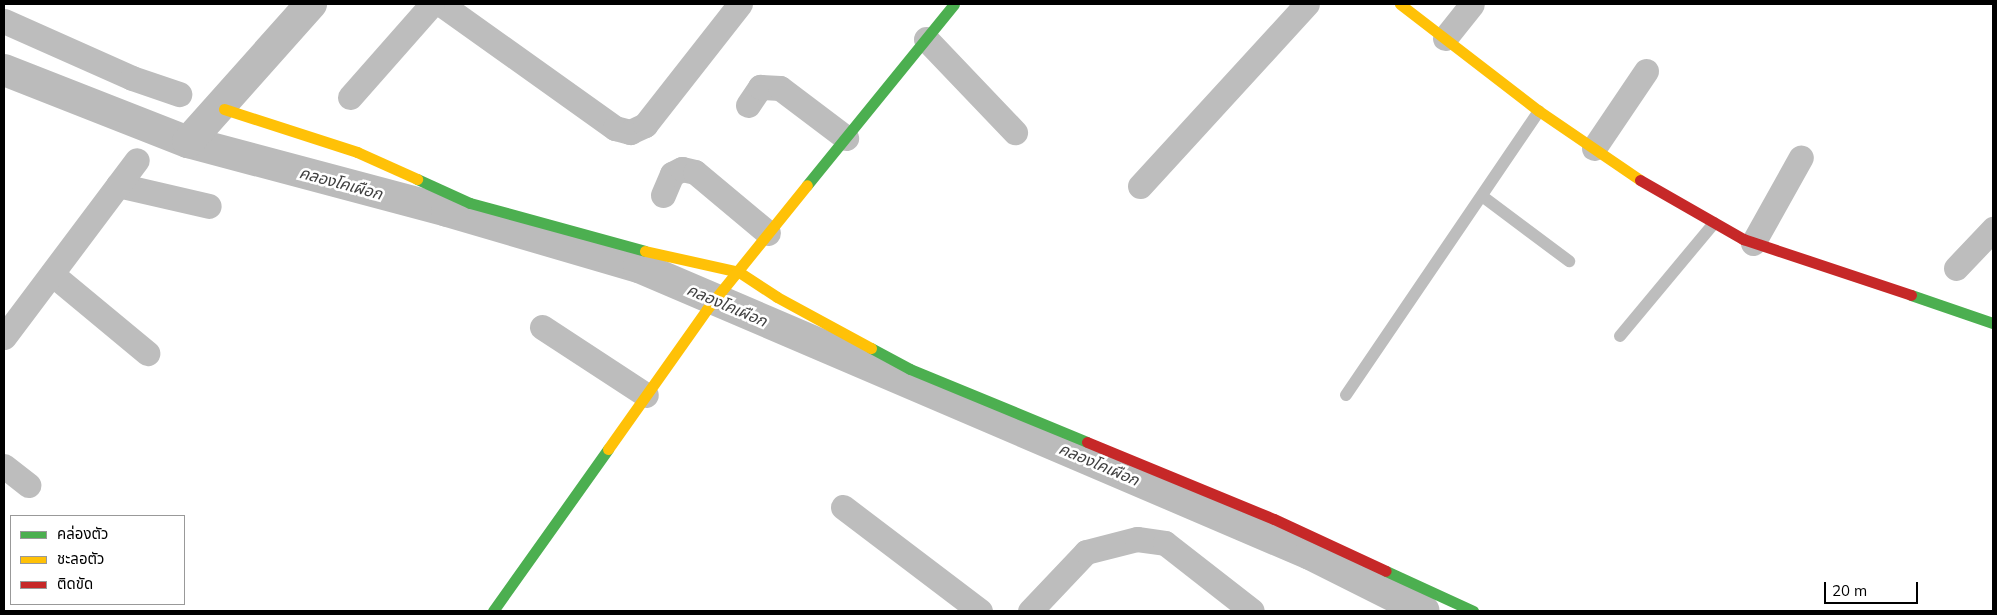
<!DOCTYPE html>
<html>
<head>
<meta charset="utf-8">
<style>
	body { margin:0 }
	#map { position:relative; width:1997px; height:615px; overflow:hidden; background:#fff; font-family:Mulish,"Noto Sans Thai",sans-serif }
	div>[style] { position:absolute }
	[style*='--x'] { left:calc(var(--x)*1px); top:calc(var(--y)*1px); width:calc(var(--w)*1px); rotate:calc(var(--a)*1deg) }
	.canal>* { height:32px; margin:-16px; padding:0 16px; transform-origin:16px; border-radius:16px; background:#bbb }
	.lane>* { height:12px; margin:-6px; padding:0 6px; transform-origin:6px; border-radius:6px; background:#bdbdbd }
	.street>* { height:25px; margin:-12.5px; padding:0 12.5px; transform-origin:12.5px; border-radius:12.5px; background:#bdbdbd }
	.fast>* { height:11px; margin:-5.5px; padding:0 5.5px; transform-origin:5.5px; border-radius:5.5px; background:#4caf50 }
	.slow>* { height:11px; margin:-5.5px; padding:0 5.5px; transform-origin:5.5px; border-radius:5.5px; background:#ffc107 }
	.jam>* { height:11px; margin:-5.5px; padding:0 5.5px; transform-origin:5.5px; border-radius:5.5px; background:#c62828 }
	span { translate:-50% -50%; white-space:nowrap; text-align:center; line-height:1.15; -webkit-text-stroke:5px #fff; paint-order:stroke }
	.water-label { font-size:16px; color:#3f3f3f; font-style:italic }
	.frame { position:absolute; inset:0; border:5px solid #000; pointer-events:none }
	.legend { position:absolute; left:10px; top:515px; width:175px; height:90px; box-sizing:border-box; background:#fff; border:1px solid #999; margin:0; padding:6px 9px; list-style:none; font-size:15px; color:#000 }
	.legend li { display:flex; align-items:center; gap:10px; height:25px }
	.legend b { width:25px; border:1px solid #999 }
	.scale { position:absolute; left:1824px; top:582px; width:94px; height:22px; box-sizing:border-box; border:2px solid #000; border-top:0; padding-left:6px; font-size:15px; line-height:18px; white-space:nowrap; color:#000; -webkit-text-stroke:4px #fff; paint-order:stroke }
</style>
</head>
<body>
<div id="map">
	<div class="canal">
		<i style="--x:4;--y:70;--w:198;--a:21.4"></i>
		<i style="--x:188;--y:142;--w:268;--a:14.9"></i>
		<i style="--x:447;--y:211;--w:200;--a:16.3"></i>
		<i style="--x:639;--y:267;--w:730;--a:23.16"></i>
		<i style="--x:1310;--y:554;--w:127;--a:26.6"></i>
		<i style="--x:188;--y:142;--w:185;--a:-48.3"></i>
	</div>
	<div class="lane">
		<i style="--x:1482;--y:196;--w:109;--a:36.8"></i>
		<i style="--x:1620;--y:336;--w:147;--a:-50.2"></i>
		<i style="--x:1346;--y:395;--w:343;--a:-55.8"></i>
	</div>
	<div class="street">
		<i style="--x:441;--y:4;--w:214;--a:35.5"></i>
		<i style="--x:615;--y:128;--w:16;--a:15"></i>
		<i style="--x:630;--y:132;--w:17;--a:-25"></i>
		<i style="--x:645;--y:125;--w:154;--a:-51.9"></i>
		<i style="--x:4;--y:21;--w:140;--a:24"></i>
		<i style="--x:132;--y:78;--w:50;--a:18.8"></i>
		<i style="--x:1445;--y:38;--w:43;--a:-51.5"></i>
		<i style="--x:926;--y:39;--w:129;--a:46.3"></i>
		<i style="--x:350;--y:97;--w:124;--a:-48.6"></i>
		<i style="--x:748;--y:105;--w:22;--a:-56"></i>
		<i style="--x:760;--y:87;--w:20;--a:3"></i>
		<i style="--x:780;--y:88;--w:83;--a:37.1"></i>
		<i style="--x:1594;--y:148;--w:93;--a:-56"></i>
		<i style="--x:118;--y:185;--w:93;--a:13"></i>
		<i style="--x:1140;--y:186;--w:247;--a:-47.5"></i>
		<i style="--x:663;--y:195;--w:23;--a:-67"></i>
		<i style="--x:672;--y:174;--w:11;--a:-27"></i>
		<i style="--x:682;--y:169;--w:13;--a:13"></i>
		<i style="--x:695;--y:172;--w:95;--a:39.9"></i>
		<i style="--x:1753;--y:243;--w:98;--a:-60.8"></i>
		<i style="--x:1956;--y:268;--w:54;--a:-46.5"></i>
		<i style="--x:52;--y:274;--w:124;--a:39.7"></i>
		<i style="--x:542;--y:327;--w:124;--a:33.2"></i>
		<i style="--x:4;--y:337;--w:221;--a:-53.1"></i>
		<i style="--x:4;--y:466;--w:31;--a:38"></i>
		<i style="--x:843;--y:507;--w:172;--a:37.2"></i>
		<i style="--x:1030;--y:611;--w:81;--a:-46.5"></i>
		<i style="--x:1086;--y:552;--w:53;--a:-14.3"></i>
		<i style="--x:1137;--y:539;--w:28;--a:8"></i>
		<i style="--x:1165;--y:543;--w:110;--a:38"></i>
	</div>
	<div class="fast">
		<i style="--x:417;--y:179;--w:58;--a:24.4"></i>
		<i style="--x:470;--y:203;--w:181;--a:15.3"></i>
		<i style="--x:807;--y:185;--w:233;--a:-50.9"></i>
		<i style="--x:1911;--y:295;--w:87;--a:18.9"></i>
		<i style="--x:871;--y:348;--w:44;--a:28.3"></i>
		<i style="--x:910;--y:369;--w:191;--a:22.4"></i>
		<i style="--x:1386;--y:571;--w:96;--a:24.7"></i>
		<i style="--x:493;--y:611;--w:199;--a:-54.6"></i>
	</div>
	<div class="slow">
		<i style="--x:1400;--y:4;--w:175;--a:37.6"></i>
		<i style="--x:1539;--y:111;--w:122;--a:34.3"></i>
		<i style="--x:224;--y:109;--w:140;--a:17.9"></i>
		<i style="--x:357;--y:152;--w:66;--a:24.2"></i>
		<i style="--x:645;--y:251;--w:96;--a:12.6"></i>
		<i style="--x:739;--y:272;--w:45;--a:33.3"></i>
		<i style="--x:777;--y:297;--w:107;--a:28.5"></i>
		<i style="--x:608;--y:449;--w:171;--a:-54.7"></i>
		<i style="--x:707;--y:309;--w:159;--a:-51.1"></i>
	</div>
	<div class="jam">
		<i style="--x:1640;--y:180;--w:119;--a:29.8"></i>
		<i style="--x:1743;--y:239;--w:177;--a:18.4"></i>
		<i style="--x:1087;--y:442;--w:202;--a:22.4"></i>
		<i style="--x:1274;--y:519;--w:123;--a:24.9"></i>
	</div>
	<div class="water-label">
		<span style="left:341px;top:183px;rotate:15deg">คลองโคเผือก</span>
		<span style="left:727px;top:305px;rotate:23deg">คลองโคเผือก</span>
		<span style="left:1099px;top:464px;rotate:23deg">คลองโคเผือก</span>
	</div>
	<div class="frame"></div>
	<ul class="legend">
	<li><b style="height:6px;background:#4caf50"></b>คล่องตัว</li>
	<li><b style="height:6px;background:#ffc107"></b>ชะลอตัว</li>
	<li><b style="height:6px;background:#c62828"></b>ติดขัด</li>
	</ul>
	<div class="scale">20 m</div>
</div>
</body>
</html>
